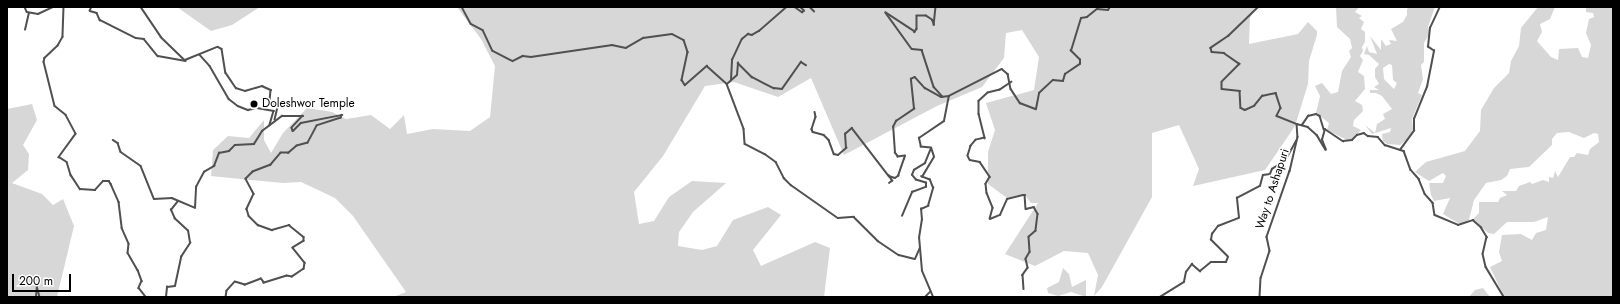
<!DOCTYPE html>
<html>
<head>
<meta charset="utf-8">
<style>
	body { margin:0 }
	#map { position:relative; width:1620px; height:304px; overflow:hidden; background:#fff; font-family:Jost,sans-serif }
	div>[style] { position:absolute }
	[style*='--x'] { left:calc(var(--x)*1px); top:calc(var(--y)*1px); width:calc(var(--w)*1px); rotate:calc(var(--a)*1deg) }
	.green>* { inset:0; background:#d7d7d7 }
	.minor>* { height:1.5px; margin:-0.75px; padding:0 0.75px; transform-origin:0.75px; border-radius:0.75px; background:#505050 }
	.dots>* { width:11px; height:11px; translate:-50% -50%; box-sizing:border-box; border:2px solid #fff; border-radius:50% }
	span { translate:-50% -50%; white-space:nowrap; text-align:center; line-height:1.15; -webkit-text-stroke:3px #fff; paint-order:stroke }
	.poi-label { font-size:12px; color:#000 }
	.left { translate:0 -50%; text-align:left }
	.street-label { font-size:12px; color:#000 }
	.frame { position:absolute; inset:0; border:8px solid #000; pointer-events:none }
	.scale { position:absolute; left:12px; top:274px; width:59px; height:18px; box-sizing:border-box; border:2px solid #000; border-top:0; padding-left:5px; font-size:12px; line-height:14px; white-space:nowrap; color:#000; -webkit-text-stroke:3px #fff; paint-order:stroke }
</style>
</head>
<body>
<div id="map">
	<div class="green">
		<i style="clip-path:polygon(177px 7px,260px 7px,232px 25px,211px 31px)"></i>
		<i style="clip-path:polygon(457px 7px,1256px 7px,1250px 18px,1249px 44px,1298px 34px,1308px 22px,1317px 31px,1317px 35px,1309px 61px,1308px 84px,1295px 126px,1265px 170px,1193px 186px,1199px 169px,1179px 125px,1152px 133px,1152px 197px,1102px 287px,1094px 296px,1098px 275px,1088px 253px,1064px 251px,1035px 266px,1005px 254px,1038px 203px,1031px 203px,1024px 194px,1007px 198px,988px 184px,988px 152px,995px 130px,986px 103px,1034px 90px,1039px 57px,1022px 30px,1006px 33px,1004px 58px,982px 87px,937px 106px,844px 155px,811px 78px,778px 97px,734px 82px,705px 86px,663px 156px,634px 192px,639px 224px,654px 221px,669px 197px,692px 181px,726px 183px,693px 212px,679px 232px,678px 246px,702px 250px,717px 246px,733px 220px,768px 207px,781px 215px,753px 250px,761px 266px,815px 242px,830px 248px,824px 297px,393px 297px,406px 292px,353px 216px,335px 198px,301px 182px,283px 183px,211px 176px,213px 150px,228px 136px,249px 138px,264px 120px,264px 140px,271px 153px,283px 133px,307px 108px,332px 112px,346px 119px,371px 115px,390px 129px,404px 115px,407px 134px,433px 129px,470px 131px,490px 117px,495px 66px,481px 39px)"></i>
		<i style="clip-path:polygon(1336px 7px,1359px 7px,1355px 12px,1362px 16px,1359px 18px,1364px 22px,1361px 29px,1365px 32px,1365px 42px,1362px 47px,1363px 51px,1360px 56px,1363px 60px,1358px 72px,1364px 76px,1365px 89px,1355px 101px,1362px 105px,1363px 111px,1354px 120px,1353px 126px,1361px 130px,1352px 140px,1347px 140px,1327px 130px,1329px 123px,1316px 113px,1320px 96px,1315px 86px,1322px 83px,1331px 94px,1338px 92px,1342px 71px,1351px 57px,1349px 51px,1352px 48px,1350px 39px,1337px 27px)"></i>
		<i style="clip-path:polygon(evenodd,1410px 7px,1435px 7px,1428px 27px,1430px 33px,1424px 43px,1424px 62px,1421px 65px,1423px 79px,1418px 93px,1422px 95px,1412px 119px,1413px 129px,1409px 138px,1400px 145px,1387px 144px,1383px 141px,1382px 134px,1390px 132px,1391px 128px,1372px 134px,1365px 125px,1375px 133px,1377px 124px,1385px 119px,1383px 114px,1392px 109px,1382px 96px,1376px 93px,1370px 93px,1370px 90px,1379px 90px,1374px 87px,1379px 84px,1375px 77px,1375px 69px,1379px 64px,1369px 55px,1364px 54px,1367px 46px,1369px 52px,1377px 54px,1370px 36px,1381px 50px,1381px 39px,1386px 46px,1391px 44px,1389px 40px,1397px 41px,1391px 29px,1403px 22px,1407px 15px,1407px 9px,1410px 7px,1389px 64px,1392px 65px,1393px 80px,1397px 83px,1394px 89px,1384px 79px,1383px 68px,1389px 64px)"></i>
		<i style="clip-path:polygon(1538px 7px,1555px 7px,1550px 19px,1540px 24px,1542px 32px,1537px 41px,1551px 57px,1558px 60px,1559px 49px,1578px 48px,1582px 57px,1588px 58px,1591px 45px,1586px 33px,1589px 19px,1594px 17px,1593px 13px,1586px 12px,1586px 7px,1613px 7px,1613px 297px,1504px 297px,1490px 267px,1502px 261px,1499px 252px,1502px 235px,1521px 234px,1532px 240px,1536px 233px,1546px 230px,1548px 217px,1534px 222px,1507px 222px,1494px 234px,1488px 233px,1473px 219px,1479px 213px,1479px 202px,1498px 202px,1500px 198px,1507px 195px,1502px 191px,1516px 191px,1519px 186px,1530px 182px,1532px 184px,1543px 180px,1549px 182px,1549px 177px,1553px 178px,1555px 171px,1558px 177px,1570px 157px,1574px 157px,1577px 153px,1588px 155px,1590px 149px,1599px 142px,1598px 134px,1594px 133px,1584px 138px,1569px 132px,1557px 133px,1552px 139px,1552px 145px,1529px 167px,1510px 169px,1507px 176px,1501px 180px,1486px 183px,1474px 200px,1469px 220px,1466px 223px,1458px 223px,1443px 214px,1450px 198px,1434px 201px,1431px 195px,1429px 183px,1443px 183px,1446px 176px,1443px 173px,1429px 181px,1415px 172px,1426px 162px,1465px 151px,1480px 131px,1481px 110px,1494px 88px,1509px 73px,1511px 61px,1519px 46px,1521px 28px)"></i>
		<i style="clip-path:polygon(32px 104px,37px 120px,23px 145px,29px 154px,28px 170px,12px 183px,42px 194px,53px 205px,63px 199px,74px 226px,57px 297px,7px 297px,7px 109px)"></i>
		<i style="clip-path:polygon(1063px 268px,1069px 274px,1072px 287px,1086px 280px,1086px 297px,1071px 292px,1058px 296px,1048px 293px,1047px 288px,1059px 282px)"></i>
		<i style="clip-path:polygon(1483px 288px,1490px 297px,1469px 297px,1475px 290px)"></i>
	</div>
	<div class="minor">
		<i style="--x:25;--y:7;--w:5;--a:68"></i>
		<i style="--x:27;--y:12;--w:11;--a:10"></i>
		<i style="--x:38;--y:14;--w:17;--a:-25"></i>
		<i style="--x:64;--y:7;--w:30;--a:92"></i>
		<i style="--x:63;--y:37;--w:10;--a:119"></i>
		<i style="--x:58;--y:46;--w:18;--a:137"></i>
		<i style="--x:45;--y:58;--w:4;--a:104"></i>
		<i style="--x:44;--y:62;--w:45;--a:76"></i>
		<i style="--x:55;--y:106;--w:14;--a:39"></i>
		<i style="--x:66;--y:115;--w:21;--a:62"></i>
		<i style="--x:76;--y:134;--w:29;--a:126"></i>
		<i style="--x:59;--y:157;--w:9;--a:32"></i>
		<i style="--x:67;--y:162;--w:14;--a:73"></i>
		<i style="--x:71;--y:175;--w:17;--a:57"></i>
		<i style="--x:80;--y:189;--w:15;--a:4"></i>
		<i style="--x:95;--y:190;--w:12;--a:-48"></i>
		<i style="--x:103;--y:181;--w:6;--a:0"></i>
		<i style="--x:109;--y:181;--w:4;--a:56"></i>
		<i style="--x:111;--y:184;--w:20;--a:66"></i>
		<i style="--x:119;--y:202;--w:26;--a:83"></i>
		<i style="--x:122;--y:228;--w:17;--a:66"></i>
		<i style="--x:129;--y:244;--w:9;--a:96"></i>
		<i style="--x:128;--y:253;--w:20;--a:60"></i>
		<i style="--x:138;--y:270;--w:12;--a:70"></i>
		<i style="--x:142;--y:281;--w:8;--a:113"></i>
		<i style="--x:139;--y:288;--w:11;--a:52"></i>
		<i style="--x:92;--y:7;--w:4;--a:117"></i>
		<i style="--x:90;--y:11;--w:7;--a:16"></i>
		<i style="--x:97;--y:13;--w:8;--a:67"></i>
		<i style="--x:100;--y:20;--w:40;--a:26.6"></i>
		<i style="--x:136;--y:38;--w:8;--a:7"></i>
		<i style="--x:144;--y:39;--w:22;--a:51"></i>
		<i style="--x:158;--y:56;--w:28;--a:10"></i>
		<i style="--x:141;--y:7;--w:36;--a:56"></i>
		<i style="--x:161;--y:37;--w:33;--a:44"></i>
		<i style="--x:185;--y:60;--w:35;--a:-22"></i>
		<i style="--x:218;--y:47;--w:4;--a:27"></i>
		<i style="--x:222;--y:49;--w:24;--a:81"></i>
		<i style="--x:226;--y:73;--w:18;--a:56"></i>
		<i style="--x:236;--y:88;--w:9;--a:18"></i>
		<i style="--x:245;--y:91;--w:18;--a:-16"></i>
		<i style="--x:262;--y:86;--w:10;--a:24"></i>
		<i style="--x:271;--y:90;--w:11;--a:95"></i>
		<i style="--x:270;--y:101;--w:10;--a:37"></i>
		<i style="--x:278;--y:107;--w:13;--a:103"></i>
		<i style="--x:462;--y:7;--w:19;--a:62"></i>
		<i style="--x:471;--y:24;--w:13;--a:27"></i>
		<i style="--x:483;--y:30;--w:23;--a:65"></i>
		<i style="--x:493;--y:51;--w:22;--a:27"></i>
		<i style="--x:513;--y:61;--w:11;--a:-27"></i>
		<i style="--x:523;--y:56;--w:8;--a:7"></i>
		<i style="--x:531;--y:57;--w:82;--a:-8.4"></i>
		<i style="--x:612;--y:45;--w:14;--a:12"></i>
		<i style="--x:626;--y:48;--w:20;--a:-30"></i>
		<i style="--x:643;--y:38;--w:29;--a:-8"></i>
		<i style="--x:672;--y:34;--w:13;--a:27"></i>
		<i style="--x:684;--y:40;--w:13;--a:72"></i>
		<i style="--x:688;--y:52;--w:29;--a:102"></i>
		<i style="--x:682;--y:80;--w:6;--a:59"></i>
		<i style="--x:685;--y:85;--w:29;--a:-41"></i>
		<i style="--x:707;--y:66;--w:27;--a:42"></i>
		<i style="--x:727;--y:84;--w:13;--a:-42"></i>
		<i style="--x:737;--y:75;--w:12;--a:-85"></i>
		<i style="--x:738;--y:63;--w:20;--a:45"></i>
		<i style="--x:752;--y:77;--w:25;--a:27"></i>
		<i style="--x:774;--y:88;--w:8;--a:7"></i>
		<i style="--x:782;--y:89;--w:33;--a:-55"></i>
		<i style="--x:801;--y:62;--w:6;--a:31"></i>
		<i style="--x:795;--y:7;--w:9;--a:36"></i>
		<i style="--x:802;--y:12;--w:2;--a:-27"></i>
		<i style="--x:804;--y:11;--w:6;--a:-135"></i>
		<i style="--x:810;--y:7;--w:6;--a:45"></i>
		<i style="--x:936;--y:7;--w:18;--a:96"></i>
		<i style="--x:934;--y:25;--w:5;--a:-112"></i>
		<i style="--x:932;--y:20;--w:7;--a:-146"></i>
		<i style="--x:926;--y:16;--w:9;--a:180"></i>
		<i style="--x:917;--y:16;--w:13;--a:90"></i>
		<i style="--x:917;--y:29;--w:4;--a:124"></i>
		<i style="--x:915;--y:32;--w:35;--a:-147"></i>
		<i style="--x:886;--y:13;--w:44;--a:54.2"></i>
		<i style="--x:912;--y:49;--w:10;--a:6"></i>
		<i style="--x:922;--y:50;--w:39;--a:72"></i>
		<i style="--x:934;--y:87;--w:13;--a:48"></i>
		<i style="--x:1259;--y:7;--w:42;--a:136"></i>
		<i style="--x:1229;--y:36;--w:22;--a:146"></i>
		<i style="--x:1211;--y:48;--w:4;--a:76"></i>
		<i style="--x:1212;--y:52;--w:12;--a:5"></i>
		<i style="--x:1224;--y:53;--w:19;--a:35"></i>
		<i style="--x:1240;--y:64;--w:25;--a:135"></i>
		<i style="--x:1222;--y:82;--w:7;--a:90"></i>
		<i style="--x:1222;--y:89;--w:18;--a:6"></i>
		<i style="--x:1240;--y:91;--w:17;--a:87"></i>
		<i style="--x:1241;--y:108;--w:4;--a:27"></i>
		<i style="--x:1245;--y:110;--w:10;--a:-24"></i>
		<i style="--x:1254;--y:106;--w:13;--a:-51"></i>
		<i style="--x:1262;--y:96;--w:14;--a:-12"></i>
		<i style="--x:1276;--y:93;--w:16;--a:72"></i>
		<i style="--x:1281;--y:108;--w:9;--a:117"></i>
		<i style="--x:1277;--y:116;--w:22;--a:22"></i>
		<i style="--x:1297;--y:124;--w:13;--a:86"></i>
		<i style="--x:1298;--y:137;--w:35;--a:103"></i>
		<i style="--x:1290;--y:171;--w:70;--a:109.2"></i>
		<i style="--x:1267;--y:237;--w:14;--a:78"></i>
		<i style="--x:1270;--y:251;--w:28;--a:108"></i>
		<i style="--x:1261;--y:278;--w:19;--a:93"></i>
		<i style="--x:25;--y:30;--w:17;--a:-77"></i>
		<i style="--x:200;--y:55;--w:15;--a:48"></i>
		<i style="--x:210;--y:66;--w:38;--a:60"></i>
		<i style="--x:229;--y:99;--w:11;--a:38"></i>
		<i style="--x:238;--y:106;--w:11;--a:22"></i>
		<i style="--x:248;--y:110;--w:9;--a:-13"></i>
		<i style="--x:257;--y:108;--w:17;--a:10"></i>
		<i style="--x:274;--y:111;--w:15;--a:106"></i>
		<i style="--x:731;--y:80;--w:20;--a:-87"></i>
		<i style="--x:732;--y:60;--w:23;--a:-65"></i>
		<i style="--x:742;--y:39;--w:8;--a:-40"></i>
		<i style="--x:748;--y:34;--w:4;--a:14"></i>
		<i style="--x:752;--y:35;--w:8;--a:-30"></i>
		<i style="--x:759;--y:31;--w:37;--a:-41"></i>
		<i style="--x:1012;--y:82;--w:14;--a:146"></i>
		<i style="--x:1000;--y:90;--w:12;--a:166"></i>
		<i style="--x:988;--y:93;--w:12;--a:138"></i>
		<i style="--x:979;--y:101;--w:13;--a:90"></i>
		<i style="--x:979;--y:114;--w:25;--a:76"></i>
		<i style="--x:985;--y:138;--w:9;--a:167"></i>
		<i style="--x:976;--y:140;--w:8;--a:130"></i>
		<i style="--x:971;--y:146;--w:10;--a:107"></i>
		<i style="--x:968;--y:156;--w:4;--a:63"></i>
		<i style="--x:970;--y:160;--w:10;--a:11"></i>
		<i style="--x:980;--y:162;--w:18;--a:56"></i>
		<i style="--x:990;--y:177;--w:8;--a:120"></i>
		<i style="--x:986;--y:184;--w:9;--a:84"></i>
		<i style="--x:987;--y:193;--w:16;--a:68"></i>
		<i style="--x:993;--y:208;--w:11;--a:105"></i>
		<i style="--x:990;--y:219;--w:11;--a:-22"></i>
		<i style="--x:1000;--y:215;--w:17;--a:-66"></i>
		<i style="--x:1007;--y:199;--w:16;--a:-14"></i>
		<i style="--x:1023;--y:195;--w:2;--a:0"></i>
		<i style="--x:1025;--y:195;--w:14;--a:86"></i>
		<i style="--x:1026;--y:209;--w:8;--a:-14"></i>
		<i style="--x:1034;--y:207;--w:8;--a:60"></i>
		<i style="--x:1038;--y:214;--w:17;--a:97"></i>
		<i style="--x:1036;--y:231;--w:9;--a:139"></i>
		<i style="--x:1029;--y:237;--w:15;--a:86"></i>
		<i style="--x:1030;--y:252;--w:8;--a:120"></i>
		<i style="--x:1026;--y:259;--w:9;--a:77"></i>
		<i style="--x:1028;--y:268;--w:9;--a:126"></i>
		<i style="--x:1023;--y:275;--w:14;--a:86"></i>
		<i style="--x:727;--y:84;--w:48;--a:69.3"></i>
		<i style="--x:744;--y:129;--w:15;--a:86"></i>
		<i style="--x:745;--y:144;--w:22;--a:27"></i>
		<i style="--x:765;--y:154;--w:14;--a:36"></i>
		<i style="--x:776;--y:162;--w:18;--a:63"></i>
		<i style="--x:784;--y:178;--w:10;--a:45"></i>
		<i style="--x:791;--y:185;--w:57;--a:35.1"></i>
		<i style="--x:838;--y:218;--w:16;--a:-4"></i>
		<i style="--x:854;--y:217;--w:34;--a:45"></i>
		<i style="--x:878;--y:241;--w:25;--a:34"></i>
		<i style="--x:899;--y:255;--w:16;--a:14"></i>
		<i style="--x:915;--y:259;--w:12;--a:-66"></i>
		<i style="--x:815;--y:112;--w:5;--a:79"></i>
		<i style="--x:816;--y:117;--w:13;--a:108"></i>
		<i style="--x:812;--y:129;--w:3;--a:72"></i>
		<i style="--x:813;--y:132;--w:11;--a:15"></i>
		<i style="--x:824;--y:135;--w:7;--a:45"></i>
		<i style="--x:829;--y:140;--w:15;--a:70"></i>
		<i style="--x:834;--y:154;--w:4;--a:14"></i>
		<i style="--x:838;--y:155;--w:11;--a:-41"></i>
		<i style="--x:846;--y:148;--w:14;--a:-94"></i>
		<i style="--x:845;--y:134;--w:9;--a:-41"></i>
		<i style="--x:852;--y:128;--w:61;--a:52.4"></i>
		<i style="--x:1297;--y:124;--w:11;--a:15"></i>
		<i style="--x:1308;--y:127;--w:12;--a:42"></i>
		<i style="--x:1317;--y:135;--w:17;--a:59"></i>
		<i style="--x:1326;--y:150;--w:11;--a:-112"></i>
		<i style="--x:1322;--y:140;--w:11;--a:-75"></i>
		<i style="--x:1325;--y:129;--w:22;--a:34"></i>
		<i style="--x:1343;--y:141;--w:9;--a:-6"></i>
		<i style="--x:1352;--y:140;--w:7;--a:-45"></i>
		<i style="--x:1357;--y:135;--w:7;--a:-16"></i>
		<i style="--x:1364;--y:133;--w:5;--a:37"></i>
		<i style="--x:1368;--y:136;--w:10;--a:6"></i>
		<i style="--x:1378;--y:137;--w:11;--a:49"></i>
		<i style="--x:1385;--y:145;--w:20;--a:18"></i>
		<i style="--x:1404;--y:151;--w:20;--a:70"></i>
		<i style="--x:1411;--y:170;--w:12;--a:48"></i>
		<i style="--x:1419;--y:179;--w:16;--a:68"></i>
		<i style="--x:1425;--y:194;--w:12;--a:48"></i>
		<i style="--x:1433;--y:203;--w:12;--a:81"></i>
		<i style="--x:1435;--y:215;--w:25;--a:23"></i>
		<i style="--x:1458;--y:225;--w:16;--a:-18"></i>
		<i style="--x:1473;--y:220;--w:11;--a:41"></i>
		<i style="--x:1481;--y:227;--w:12;--a:59"></i>
		<i style="--x:1487;--y:237;--w:17;--a:103"></i>
		<i style="--x:1483;--y:254;--w:13;--a:77"></i>
		<i style="--x:1486;--y:267;--w:35;--a:59"></i>
		<i style="--x:1302;--y:125;--w:11;--a:-56"></i>
		<i style="--x:1308;--y:116;--w:8;--a:-14"></i>
		<i style="--x:1316;--y:114;--w:4;--a:27"></i>
		<i style="--x:1320;--y:116;--w:14;--a:73"></i>
		<i style="--x:113;--y:140;--w:6;--a:31"></i>
		<i style="--x:118;--y:143;--w:9;--a:72"></i>
		<i style="--x:121;--y:152;--w:24;--a:35"></i>
		<i style="--x:141;--y:166;--w:35;--a:68"></i>
		<i style="--x:154;--y:199;--w:18;--a:-3"></i>
		<i style="--x:172;--y:198;--w:25;--a:23"></i>
		<i style="--x:195;--y:208;--w:21;--a:-87"></i>
		<i style="--x:196;--y:187;--w:17;--a:-62"></i>
		<i style="--x:204;--y:172;--w:12;--a:-31"></i>
		<i style="--x:214;--y:166;--w:14;--a:-69"></i>
		<i style="--x:219;--y:153;--w:10;--a:-11"></i>
		<i style="--x:229;--y:151;--w:8;--a:-45"></i>
		<i style="--x:235;--y:145;--w:19;--a:-3"></i>
		<i style="--x:254;--y:144;--w:15;--a:-58"></i>
		<i style="--x:262;--y:131;--w:25;--a:-37"></i>
		<i style="--x:282;--y:116;--w:21;--a:0"></i>
		<i style="--x:303;--y:116;--w:16;--a:133"></i>
		<i style="--x:292;--y:128;--w:3;--a:72"></i>
		<i style="--x:293;--y:131;--w:11;--a:-45"></i>
		<i style="--x:301;--y:123;--w:42;--a:-11"></i>
		<i style="--x:342;--y:115;--w:3;--a:108"></i>
		<i style="--x:341;--y:118;--w:25;--a:162"></i>
		<i style="--x:317;--y:126;--w:19;--a:118"></i>
		<i style="--x:308;--y:143;--w:11;--a:165"></i>
		<i style="--x:297;--y:146;--w:11;--a:139"></i>
		<i style="--x:289;--y:153;--w:8;--a:180"></i>
		<i style="--x:281;--y:153;--w:16;--a:130"></i>
		<i style="--x:271;--y:165;--w:19;--a:159"></i>
		<i style="--x:253;--y:172;--w:10;--a:135"></i>
		<i style="--x:246;--y:179;--w:17;--a:62"></i>
		<i style="--x:254;--y:194;--w:17;--a:115"></i>
		<i style="--x:247;--y:209;--w:7;--a:74"></i>
		<i style="--x:249;--y:216;--w:13;--a:45"></i>
		<i style="--x:258;--y:225;--w:15;--a:20"></i>
		<i style="--x:272;--y:230;--w:18;--a:-16"></i>
		<i style="--x:289;--y:225;--w:19;--a:39"></i>
		<i style="--x:304;--y:237;--w:4;--a:90"></i>
		<i style="--x:304;--y:241;--w:13;--a:148"></i>
		<i style="--x:293;--y:248;--w:19;--a:51"></i>
		<i style="--x:305;--y:263;--w:6;--a:99"></i>
		<i style="--x:304;--y:269;--w:14;--a:146"></i>
		<i style="--x:292;--y:277;--w:5;--a:-169"></i>
		<i style="--x:287;--y:276;--w:24;--a:163"></i>
		<i style="--x:264;--y:283;--w:5;--a:-127"></i>
		<i style="--x:261;--y:279;--w:17;--a:159"></i>
		<i style="--x:245;--y:285;--w:10;--a:-163"></i>
		<i style="--x:235;--y:282;--w:12;--a:132"></i>
		<i style="--x:227;--y:291;--w:6;--a:99"></i>
		<i style="--x:1400;--y:150;--w:24;--a:-54"></i>
		<i style="--x:1414;--y:131;--w:12;--a:-90"></i>
		<i style="--x:1414;--y:119;--w:35;--a:-68"></i>
		<i style="--x:1427;--y:87;--w:37;--a:-79"></i>
		<i style="--x:1434;--y:51;--w:7;--a:-146"></i>
		<i style="--x:1428;--y:47;--w:19;--a:-84"></i>
		<i style="--x:1430;--y:28;--w:23;--a:-65"></i>
		<i style="--x:889;--y:183;--w:4;--a:-34"></i>
		<i style="--x:892;--y:181;--w:6;--a:-121"></i>
		<i style="--x:889;--y:176;--w:6;--a:18"></i>
		<i style="--x:895;--y:178;--w:4;--a:-34"></i>
		<i style="--x:898;--y:176;--w:18;--a:-71"></i>
		<i style="--x:904;--y:159;--w:3;--a:-72"></i>
		<i style="--x:905;--y:156;--w:7;--a:172"></i>
		<i style="--x:898;--y:157;--w:5;--a:-127"></i>
		<i style="--x:895;--y:153;--w:26;--a:-94"></i>
		<i style="--x:893;--y:127;--w:7;--a:-63"></i>
		<i style="--x:896;--y:121;--w:22;--a:-34"></i>
		<i style="--x:914;--y:109;--w:30;--a:-96"></i>
		<i style="--x:911;--y:79;--w:4;--a:-27"></i>
		<i style="--x:915;--y:77;--w:15;--a:48"></i>
		<i style="--x:925;--y:88;--w:18;--a:29"></i>
		<i style="--x:941;--y:97;--w:8;--a:-7"></i>
		<i style="--x:902;--y:216;--w:26;--a:-67"></i>
		<i style="--x:912;--y:192;--w:15;--a:-20"></i>
		<i style="--x:926;--y:187;--w:4;--a:-90"></i>
		<i style="--x:926;--y:183;--w:10;--a:-163"></i>
		<i style="--x:916;--y:180;--w:6;--a:-129"></i>
		<i style="--x:912;--y:175;--w:5;--a:-68"></i>
		<i style="--x:914;--y:170;--w:13;--a:-32"></i>
		<i style="--x:925;--y:163;--w:16;--a:-68"></i>
		<i style="--x:28;--y:297;--w:1;--a:0"></i>
		<i style="--x:36;--y:297;--w:11;--a:-85"></i>
		<i style="--x:37;--y:286;--w:11;--a:75"></i>
		<i style="--x:166;--y:297;--w:10;--a:-84"></i>
		<i style="--x:167;--y:287;--w:8;--a:-7"></i>
		<i style="--x:175;--y:286;--w:30;--a:-78"></i>
		<i style="--x:181;--y:257;--w:17;--a:-57"></i>
		<i style="--x:190;--y:243;--w:12;--a:-99"></i>
		<i style="--x:188;--y:231;--w:18;--a:-137"></i>
		<i style="--x:175;--y:219;--w:10;--a:-114"></i>
		<i style="--x:171;--y:210;--w:11;--a:-52"></i>
		<i style="--x:925;--y:297;--w:7;--a:-45"></i>
		<i style="--x:933;--y:297;--w:28;--a:-113"></i>
		<i style="--x:922;--y:271;--w:33;--a:-95"></i>
		<i style="--x:919;--y:238;--w:18;--a:-81"></i>
		<i style="--x:922;--y:220;--w:11;--a:-95"></i>
		<i style="--x:921;--y:209;--w:8;--a:-23"></i>
		<i style="--x:928;--y:206;--w:19;--a:-74"></i>
		<i style="--x:933;--y:188;--w:9;--a:-111"></i>
		<i style="--x:930;--y:180;--w:9;--a:-159"></i>
		<i style="--x:922;--y:177;--w:23;--a:-59"></i>
		<i style="--x:934;--y:157;--w:9;--a:-108"></i>
		<i style="--x:931;--y:148;--w:10;--a:-174"></i>
		<i style="--x:921;--y:147;--w:9;--a:-103"></i>
		<i style="--x:919;--y:138;--w:30;--a:-34"></i>
		<i style="--x:944;--y:121;--w:25;--a:-79"></i>
		<i style="--x:949;--y:96;--w:59;--a:-27"></i>
		<i style="--x:1002;--y:69;--w:8;--a:40"></i>
		<i style="--x:1008;--y:74;--w:15;--a:79"></i>
		<i style="--x:1011;--y:89;--w:17;--a:57"></i>
		<i style="--x:1020;--y:103;--w:17;--a:21"></i>
		<i style="--x:1036;--y:109;--w:16;--a:-79"></i>
		<i style="--x:1039;--y:93;--w:19;--a:-43"></i>
		<i style="--x:1053;--y:80;--w:10;--a:6"></i>
		<i style="--x:1063;--y:81;--w:7;--a:-74"></i>
		<i style="--x:1065;--y:74;--w:18;--a:-34"></i>
		<i style="--x:1080;--y:64;--w:4;--a:-90"></i>
		<i style="--x:1080;--y:60;--w:13;--a:-135"></i>
		<i style="--x:1071;--y:51;--w:34;--a:-73"></i>
		<i style="--x:1081;--y:18;--w:6;--a:-9"></i>
		<i style="--x:1087;--y:17;--w:13;--a:-39"></i>
		<i style="--x:1097;--y:9;--w:11;--a:5"></i>
		<i style="--x:1108;--y:10;--w:4;--a:-56"></i>
		<i style="--x:1160;--y:297;--w:28;--a:-32"></i>
		<i style="--x:1184;--y:282;--w:10;--a:-79"></i>
		<i style="--x:1186;--y:272;--w:10;--a:-53"></i>
		<i style="--x:1192;--y:264;--w:11;--a:41"></i>
		<i style="--x:1200;--y:271;--w:14;--a:-39"></i>
		<i style="--x:1211;--y:262;--w:15;--a:0"></i>
		<i style="--x:1226;--y:262;--w:5;--a:-68"></i>
		<i style="--x:1228;--y:257;--w:24;--a:-135"></i>
		<i style="--x:1211;--y:240;--w:6;--a:-81"></i>
		<i style="--x:1212;--y:234;--w:10;--a:-53"></i>
		<i style="--x:1218;--y:226;--w:22;--a:-21"></i>
		<i style="--x:1239;--y:218;--w:20;--a:-96"></i>
		<i style="--x:1237;--y:198;--w:26;--a:-28"></i>
		<i style="--x:1260;--y:186;--w:11;--a:-75"></i>
		<i style="--x:1263;--y:175;--w:7;--a:-8"></i>
		<i style="--x:1270;--y:174;--w:5;--a:-68"></i>
		<i style="--x:1272;--y:169;--w:15;--a:-32"></i>
		<i style="--x:1285;--y:161;--w:23;--a:-61"></i>
	</div>
	<div class="dots">
		<i style="left:254px;top:104px;background:#000"></i>
	</div>
	<div class="poi-label">
		<span class="left" style="left:262px;top:104px">Doleshwor Temple</span>
	</div>
	<div class="street-label">
		<span style="left:1273px;top:189px;rotate:-72deg">Way to Ashapuri</span>
	</div>
	<div class="frame"></div>
	<div class="scale">200 m</div>
</div>
</body>
</html>
